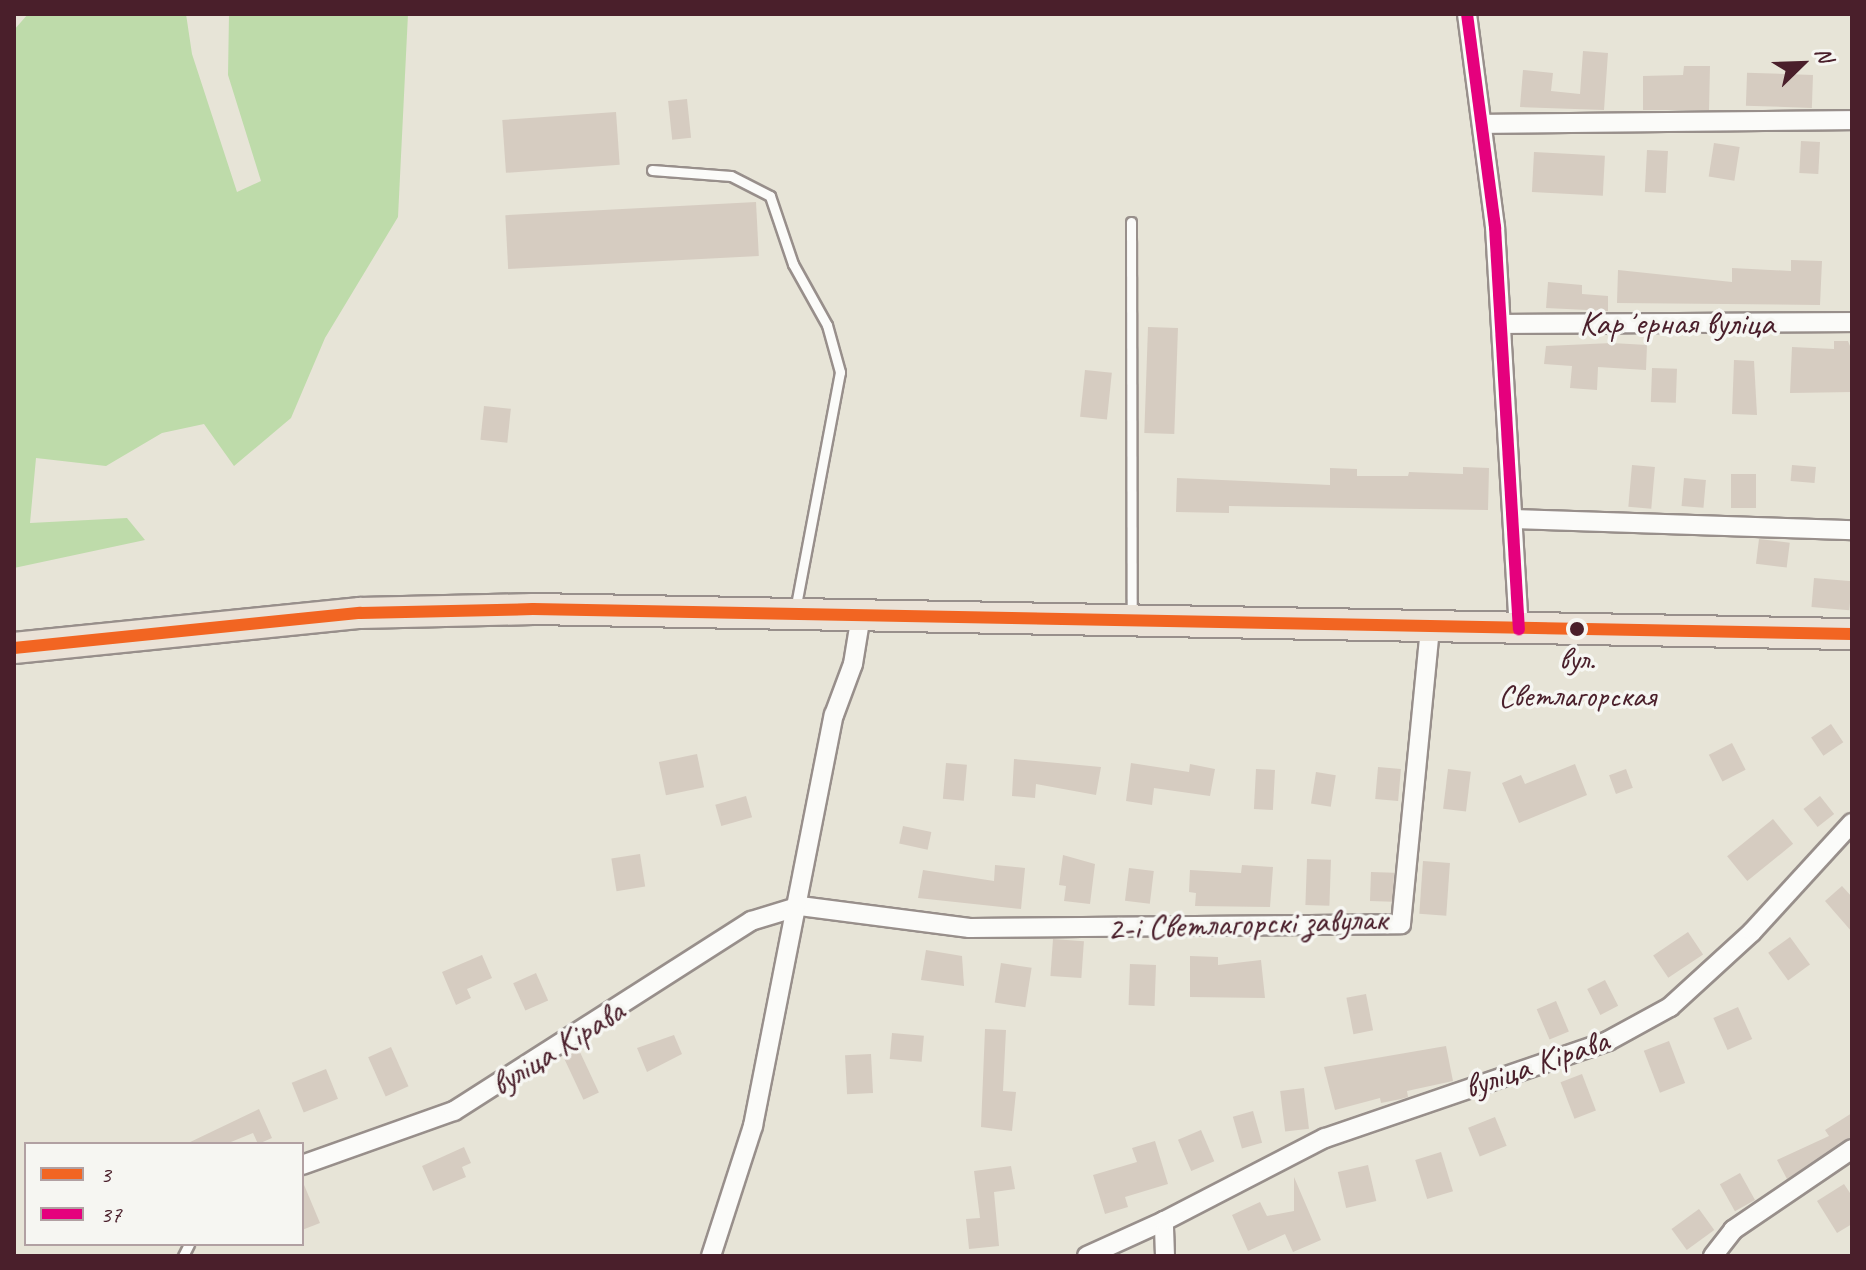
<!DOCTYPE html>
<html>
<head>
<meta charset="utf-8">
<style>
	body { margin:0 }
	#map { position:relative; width:1866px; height:1270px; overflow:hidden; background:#e7e4d7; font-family:Caveat,sans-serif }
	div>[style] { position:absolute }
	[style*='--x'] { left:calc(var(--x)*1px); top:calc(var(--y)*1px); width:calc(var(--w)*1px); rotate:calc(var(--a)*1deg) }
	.green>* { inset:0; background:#bedbaa }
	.building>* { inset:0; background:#d6ccc1; transform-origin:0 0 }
	.roads { filter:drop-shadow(2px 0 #988f8b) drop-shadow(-2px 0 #988f8b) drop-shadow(0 2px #988f8b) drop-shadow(0 -2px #988f8b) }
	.lane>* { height:9px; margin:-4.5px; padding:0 4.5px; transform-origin:4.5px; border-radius:4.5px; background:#fbfbf9 }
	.street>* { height:18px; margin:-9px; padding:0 9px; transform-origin:9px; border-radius:9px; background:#fbfbf9 }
	.primary>* { height:30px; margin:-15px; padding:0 15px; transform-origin:15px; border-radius:15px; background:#eae2d7 }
	.bus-1>* { height:12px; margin:-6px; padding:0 6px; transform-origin:6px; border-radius:6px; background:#f26522 }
	.bus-2>* { height:12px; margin:-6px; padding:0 6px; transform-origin:6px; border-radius:6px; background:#e5007d }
	.dots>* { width:22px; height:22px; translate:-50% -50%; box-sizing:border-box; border:4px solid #f6f6f2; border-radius:50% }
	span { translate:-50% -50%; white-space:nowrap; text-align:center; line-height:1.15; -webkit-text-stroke:7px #f6f6f2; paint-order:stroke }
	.bus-label { font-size:32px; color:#4a1f2b }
	.street-label { font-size:34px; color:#4a1f2b }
	.frame { position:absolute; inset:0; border:16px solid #4a1f2b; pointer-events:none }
	.legend { position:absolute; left:24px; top:1142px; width:280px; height:104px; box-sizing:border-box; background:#f6f6f2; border:2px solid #b1a0a2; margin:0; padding:10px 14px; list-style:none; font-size:24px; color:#4a1f2b }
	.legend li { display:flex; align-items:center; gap:16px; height:40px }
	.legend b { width:40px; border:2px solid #b1a0a2 }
	.north { position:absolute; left:1762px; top:24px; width:80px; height:80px; -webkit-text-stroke:6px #f6f6f2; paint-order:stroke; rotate:67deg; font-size:22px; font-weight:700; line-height:32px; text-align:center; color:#4a1f2b }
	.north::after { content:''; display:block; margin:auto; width:28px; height:36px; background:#4a1f2b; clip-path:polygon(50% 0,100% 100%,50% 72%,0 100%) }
</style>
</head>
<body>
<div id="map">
	<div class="green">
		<i style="clip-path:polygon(186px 14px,192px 54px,237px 192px,261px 181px,228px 75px,229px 14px,408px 14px,398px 217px,325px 338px,291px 418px,234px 466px,204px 424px,162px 433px,106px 466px,36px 458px,30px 523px,127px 518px,145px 540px,14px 568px,14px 30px,28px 14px)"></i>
	</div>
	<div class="building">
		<i style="clip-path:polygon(1583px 51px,1608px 53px,1604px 110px,1520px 107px,1523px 70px,1553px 73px,1551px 91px,1580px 94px)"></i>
		<i style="clip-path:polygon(1684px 66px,1710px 66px,1709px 110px,1643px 110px,1643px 76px,1683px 75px)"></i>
		<i style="left:1813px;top:75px;width:33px;height:66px;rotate:92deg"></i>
		<i style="left:687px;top:99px;width:39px;height:19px;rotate:84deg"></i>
		<i style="left:616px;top:112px;width:53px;height:114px;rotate:86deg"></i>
		<i style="left:1801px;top:141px;width:19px;height:32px;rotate:3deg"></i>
		<i style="left:1714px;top:143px;width:26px;height:34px;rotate:9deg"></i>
		<i style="left:1647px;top:150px;width:21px;height:42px;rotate:3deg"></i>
		<i style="left:1534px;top:152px;width:71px;height:40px;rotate:3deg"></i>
		<i style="left:756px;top:202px;width:54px;height:251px;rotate:87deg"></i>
		<i style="clip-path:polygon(1791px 260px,1822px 261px,1820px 305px,1617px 303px,1618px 270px,1732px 282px,1732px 268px,1791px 271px)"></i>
		<i style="clip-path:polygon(1548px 282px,1582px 285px,1582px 294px,1608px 296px,1608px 311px,1546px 308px)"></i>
		<i style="left:1148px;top:327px;width:30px;height:106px;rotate:2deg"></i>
		<i style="clip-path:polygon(1834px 341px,1848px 341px,1852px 351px,1852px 392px,1790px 393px,1792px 347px,1834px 349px)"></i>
		<i style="clip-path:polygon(1612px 343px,1647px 345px,1646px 370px,1598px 367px,1597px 390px,1570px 388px,1572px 366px,1544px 364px,1546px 346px)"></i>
		<i style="clip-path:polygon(1734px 360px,1754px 361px,1757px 415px,1732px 414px)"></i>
		<i style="left:1652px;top:368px;width:25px;height:34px;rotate:2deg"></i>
		<i style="left:1085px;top:370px;width:27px;height:47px;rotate:6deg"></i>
		<i style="left:484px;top:406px;width:27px;height:34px;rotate:6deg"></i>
		<i style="left:1632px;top:465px;width:23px;height:42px;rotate:5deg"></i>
		<i style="left:1792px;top:465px;width:24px;height:16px;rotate:5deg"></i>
		<i style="clip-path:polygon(1463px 467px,1489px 468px,1488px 510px,1229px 506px,1229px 513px,1176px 512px,1177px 478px,1330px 485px,1330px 468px,1357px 469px,1357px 476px,1408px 476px,1409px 472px,1463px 474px)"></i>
		<i style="left:1731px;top:474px;width:25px;height:34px"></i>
		<i style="left:1684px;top:478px;width:22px;height:28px;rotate:5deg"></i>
		<i style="left:1759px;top:539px;width:31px;height:25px;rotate:7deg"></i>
		<i style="left:1814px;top:578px;width:38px;height:29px;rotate:5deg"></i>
		<i style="left:1831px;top:724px;width:22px;height:24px;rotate:56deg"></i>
		<i style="left:1732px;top:743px;width:30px;height:26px;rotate:63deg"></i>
		<i style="left:697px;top:754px;width:34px;height:39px;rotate:78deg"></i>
		<i style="clip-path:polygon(1014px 759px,1101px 767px,1096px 795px,1036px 784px,1035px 798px,1012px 796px)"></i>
		<i style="left:946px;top:763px;width:21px;height:36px;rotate:5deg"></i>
		<i style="clip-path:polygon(1131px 763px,1189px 772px,1190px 764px,1215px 769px,1210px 796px,1154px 788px,1152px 805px,1126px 801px)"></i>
		<i style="clip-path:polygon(1575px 764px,1587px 795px,1519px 823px,1502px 783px,1521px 775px,1525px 784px)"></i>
		<i style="left:1378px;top:767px;width:23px;height:32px;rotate:5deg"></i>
		<i style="left:1256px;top:769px;width:19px;height:40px;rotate:3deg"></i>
		<i style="left:1448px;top:769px;width:23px;height:40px;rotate:7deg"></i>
		<i style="left:1626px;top:769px;width:20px;height:18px;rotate:70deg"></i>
		<i style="left:1316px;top:772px;width:20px;height:32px;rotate:9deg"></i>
		<i style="left:746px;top:796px;width:22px;height:32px;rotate:74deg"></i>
		<i style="left:1820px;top:796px;width:23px;height:21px;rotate:52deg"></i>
		<i style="left:1773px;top:819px;width:32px;height:59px;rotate:51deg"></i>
		<i style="left:903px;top:826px;width:29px;height:18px;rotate:12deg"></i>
		<i style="left:640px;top:854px;width:33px;height:29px;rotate:81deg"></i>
		<i style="clip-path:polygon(1063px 855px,1095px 864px,1090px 904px,1064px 901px,1066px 886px,1059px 885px)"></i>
		<i style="left:1307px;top:859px;width:24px;height:46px;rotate:2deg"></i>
		<i style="left:1423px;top:861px;width:27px;height:53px;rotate:4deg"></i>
		<i style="clip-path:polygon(995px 865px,1025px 868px,1021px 909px,918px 898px,923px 870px,994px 881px)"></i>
		<i style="clip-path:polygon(1242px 865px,1273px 867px,1270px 907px,1195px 906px,1196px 893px,1189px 892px,1190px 870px,1241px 873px)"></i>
		<i style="left:1129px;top:868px;width:25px;height:33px;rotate:7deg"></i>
		<i style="left:1371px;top:872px;width:23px;height:29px;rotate:2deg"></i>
		<i style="clip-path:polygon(1842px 886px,1852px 897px,1852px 932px,1825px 901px)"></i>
		<i style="left:1688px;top:932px;width:27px;height:42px;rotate:56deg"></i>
		<i style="left:1790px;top:937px;width:34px;height:27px;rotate:54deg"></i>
		<i style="left:1053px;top:939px;width:31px;height:37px;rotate:4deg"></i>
		<i style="clip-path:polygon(926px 950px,962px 956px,964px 986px,921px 980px)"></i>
		<i style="clip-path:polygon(482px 955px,492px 978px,467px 989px,471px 998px,456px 1005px,442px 972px)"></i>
		<i style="clip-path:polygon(1190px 956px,1218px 957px,1218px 965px,1261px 960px,1265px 998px,1190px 997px)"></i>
		<i style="left:1001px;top:963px;width:31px;height:40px;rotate:9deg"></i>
		<i style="left:1130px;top:964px;width:26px;height:41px;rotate:2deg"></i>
		<i style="left:536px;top:973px;width:30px;height:25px;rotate:66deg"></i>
		<i style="left:1605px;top:980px;width:29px;height:20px;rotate:63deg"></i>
		<i style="left:1366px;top:994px;width:37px;height:20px;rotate:79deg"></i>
		<i style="left:1556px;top:1001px;width:33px;height:21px;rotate:67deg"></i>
		<i style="left:1738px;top:1007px;width:35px;height:27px;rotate:66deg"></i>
		<i style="clip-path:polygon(985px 1029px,1006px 1030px,1003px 1091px,1016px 1092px,1012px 1131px,981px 1127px)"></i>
		<i style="left:892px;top:1033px;width:32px;height:26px;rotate:5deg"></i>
		<i style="clip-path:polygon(674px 1035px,682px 1054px,647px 1072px,637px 1048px)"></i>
		<i style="left:1669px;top:1041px;width:45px;height:27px;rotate:69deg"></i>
		<i style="clip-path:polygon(1446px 1046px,1453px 1081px,1407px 1091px,1408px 1097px,1401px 1099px,1381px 1103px,1380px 1098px,1335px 1110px,1324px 1067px)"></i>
		<i style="left:391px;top:1047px;width:43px;height:25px;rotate:66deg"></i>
		<i style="left:579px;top:1050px;width:47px;height:17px;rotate:65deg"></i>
		<i style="left:871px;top:1054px;width:39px;height:26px;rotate:87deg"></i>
		<i style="left:326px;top:1069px;width:32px;height:37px;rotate:68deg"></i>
		<i style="left:1582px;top:1074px;width:39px;height:23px;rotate:69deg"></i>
		<i style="left:1304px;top:1088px;width:41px;height:24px;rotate:83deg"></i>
		<i style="clip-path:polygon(259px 1109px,272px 1138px,258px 1144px,253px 1133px,226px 1144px,186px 1144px)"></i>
		<i style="left:1253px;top:1111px;width:33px;height:21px;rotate:74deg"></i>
		<i style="clip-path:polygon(1852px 1113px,1852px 1137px,1787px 1179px,1777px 1160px,1829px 1136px,1825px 1130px)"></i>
		<i style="left:1495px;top:1117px;width:31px;height:29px;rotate:68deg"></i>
		<i style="left:1201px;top:1130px;width:34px;height:25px;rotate:67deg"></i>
		<i style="clip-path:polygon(1155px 1141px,1168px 1184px,1125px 1197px,1128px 1207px,1105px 1214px,1093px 1175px,1137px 1162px,1132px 1148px)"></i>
		<i style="clip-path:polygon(464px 1147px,471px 1163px,462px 1167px,466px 1177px,433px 1191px,422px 1166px)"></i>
		<i style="left:1441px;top:1152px;width:41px;height:27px;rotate:73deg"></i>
		<i style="left:1368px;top:1165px;width:37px;height:31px;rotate:77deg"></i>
		<i style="clip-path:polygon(1011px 1166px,1015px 1189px,994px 1192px,999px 1246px,969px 1249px,966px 1219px,980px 1218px,974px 1171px)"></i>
		<i style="left:1740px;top:1173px;width:31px;height:23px;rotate:61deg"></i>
		<i style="clip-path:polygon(1294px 1177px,1321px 1240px,1293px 1252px,1285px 1234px,1248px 1251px,1232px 1215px,1260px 1202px,1267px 1216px,1294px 1211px)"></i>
		<i style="clip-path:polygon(302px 1180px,320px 1223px,302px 1230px)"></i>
		<i style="clip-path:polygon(1844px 1184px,1852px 1196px,1852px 1224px,1837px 1233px,1817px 1201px)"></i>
		<i style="left:1699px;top:1209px;width:26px;height:34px;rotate:54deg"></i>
	</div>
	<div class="roads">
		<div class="lane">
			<i style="--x:652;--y:170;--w:79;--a:4.3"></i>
			<i style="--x:731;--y:176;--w:44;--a:27.1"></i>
			<i style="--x:770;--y:196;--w:72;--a:71.3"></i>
			<i style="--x:793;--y:264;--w:70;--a:60.9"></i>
			<i style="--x:827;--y:325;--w:49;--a:74.5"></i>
			<i style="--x:840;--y:372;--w:242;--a:100.7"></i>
			<i style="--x:1131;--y:222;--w:394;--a:89.9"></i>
			<i style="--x:183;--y:1256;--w:13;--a:-63"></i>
		</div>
		<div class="street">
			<i style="--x:1467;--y:14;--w:215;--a:82.5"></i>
			<i style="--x:1495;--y:227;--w:403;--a:86.6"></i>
			<i style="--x:1483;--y:124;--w:369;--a:-0.6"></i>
			<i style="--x:1502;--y:324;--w:350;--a:-0.3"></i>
			<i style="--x:1515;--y:519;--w:337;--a:1.9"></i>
			<i style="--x:302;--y:1165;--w:161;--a:-19.6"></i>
			<i style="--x:454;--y:1111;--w:353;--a:-32.6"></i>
			<i style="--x:751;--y:921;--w:51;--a:-17"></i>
			<i style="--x:800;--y:906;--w:171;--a:7.4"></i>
			<i style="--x:970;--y:928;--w:431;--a:-0.5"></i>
			<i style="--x:1401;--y:924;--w:298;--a:-84.4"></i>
			<i style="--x:711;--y:1256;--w:137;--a:-72.1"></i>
			<i style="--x:753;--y:1126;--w:419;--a:-78.9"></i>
			<i style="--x:834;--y:715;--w:54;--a:-69.6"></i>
			<i style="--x:853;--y:664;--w:50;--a:-80.7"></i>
			<i style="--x:1087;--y:1256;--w:85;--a:-24.4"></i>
			<i style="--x:1165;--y:1256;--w:35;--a:-92"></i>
			<i style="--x:1164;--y:1221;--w:181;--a:-27.3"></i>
			<i style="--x:1325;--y:1138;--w:299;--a:-18.9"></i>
			<i style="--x:1608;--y:1041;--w:71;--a:-28.7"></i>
			<i style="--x:1670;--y:1007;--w:111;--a:-42.4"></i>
			<i style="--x:1752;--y:932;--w:148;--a:-47.5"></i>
			<i style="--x:1713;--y:1256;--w:33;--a:-52"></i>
			<i style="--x:1733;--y:1230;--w:144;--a:-34.2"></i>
		</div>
		<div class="primary">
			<i style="--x:14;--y:648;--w:348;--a:-5.8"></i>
			<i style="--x:360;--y:613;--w:173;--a:-1.3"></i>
			<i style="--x:533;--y:609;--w:1319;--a:1.09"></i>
		</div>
	</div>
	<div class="bus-1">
		<i style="--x:14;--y:648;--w:348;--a:-5.8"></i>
		<i style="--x:360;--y:613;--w:173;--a:-1.3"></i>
		<i style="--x:533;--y:609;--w:1319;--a:1.09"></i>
	</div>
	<div class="bus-2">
		<i style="--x:1467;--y:14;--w:215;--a:82.5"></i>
		<i style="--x:1495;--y:227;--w:403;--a:86.6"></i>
	</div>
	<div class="dots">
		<i style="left:1577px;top:629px;background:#4a1f2b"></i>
	</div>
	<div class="bus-label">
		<span style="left:1577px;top:678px">вул.<br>Светлагорская</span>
	</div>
	<div class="street-label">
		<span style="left:1677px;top:323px">Карʼерная вуліца</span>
		<span style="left:1247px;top:923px;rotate:-2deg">2-і Светлагорскі завулак</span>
		<span style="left:557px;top:1047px;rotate:-32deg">вуліца Кірава</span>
		<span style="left:1536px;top:1063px;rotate:-19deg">вуліца Кірава</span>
	</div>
	<div class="frame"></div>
	<ul class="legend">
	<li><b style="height:10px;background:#f26522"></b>3</li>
	<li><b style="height:10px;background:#e5007d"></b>37</li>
	</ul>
	<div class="north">N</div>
</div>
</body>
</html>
